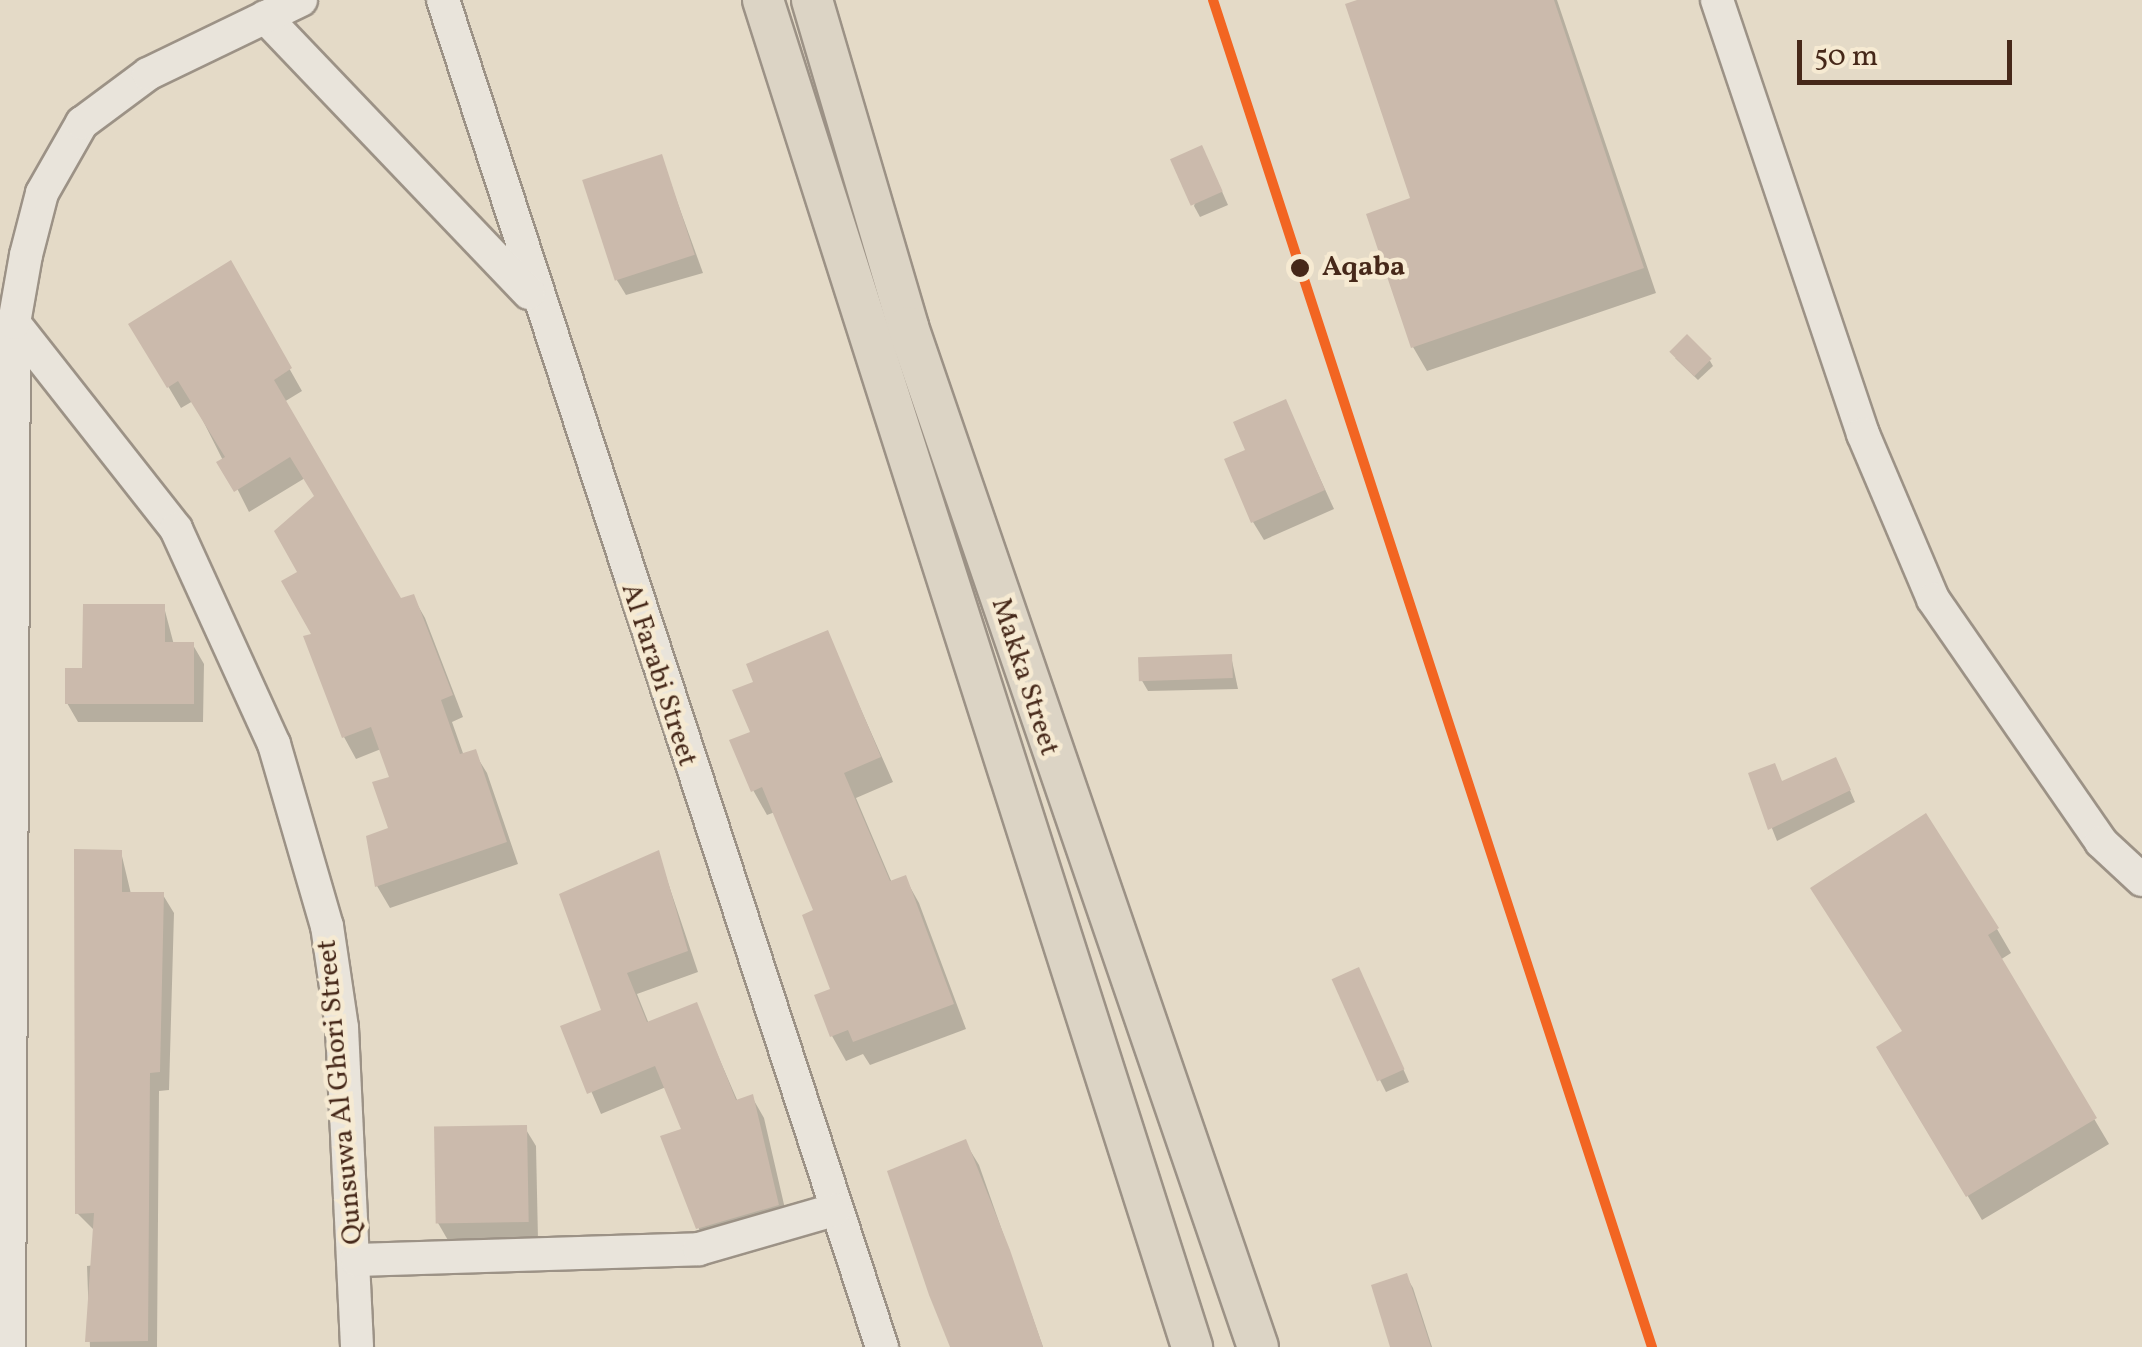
<!DOCTYPE html>
<html>
<head>
<meta charset="utf-8">
<style>
	body { margin:0 }
	#map { position:relative; width:2142px; height:1347px; overflow:hidden; background:#e4dac7; font-family:Vollkorn,serif }
	div>[style] { position:absolute }
	[style*='--x'] { left:calc(var(--x)*1px); top:calc(var(--y)*1px); width:calc(var(--w)*1px); rotate:calc(var(--a)*1deg) }
	.shadow>* { inset:0; background:#0003 }
	.building>* { inset:0; background:#cbbaac; transform-origin:0 0 }
	.roads { filter:drop-shadow(2px 0 #9c9286) drop-shadow(-2px 0 #9c9286) drop-shadow(0 2px #9c9286) drop-shadow(0 -2px #9c9286) }
	.minor>* { height:32px; margin:-16px; padding:0 16px; transform-origin:16px; border-radius:16px; background:#e9e4db }
	.major>* { height:40px; margin:-20px; padding:0 20px; transform-origin:20px; border-radius:20px; background:#dcd4c5 }
	.rail-1>* { height:10px; margin:-5px; padding:0 5px; transform-origin:5px; border-radius:5px; background:#f26522 }
	.dots>* { width:28px; height:28px; translate:-50% -50%; box-sizing:border-box; border:5px solid #f6ead2; border-radius:50% }
	span { translate:-50% -50%; white-space:nowrap; text-align:center; line-height:1.15; -webkit-text-stroke:9px #f6ead2; paint-order:stroke }
	.stop-label { font-size:28px; color:#462819; font-weight:700 }
	.left { translate:0 -50%; text-align:left }
	.street-label { font-size:28px; color:#462819 }
	.scale { position:absolute; left:1797px; top:40px; width:215px; height:45px; box-sizing:border-box; border:5px solid #462819; border-top:0; padding-left:12px; font-size:30px; line-height:35px; white-space:nowrap; color:#462819; -webkit-text-stroke:8px #f6ead2; paint-order:stroke }
</style>
</head>
<body>
<div id="map">
	<div class="shadow">
		<i style="clip-path:polygon(1365px 0,1557px 0,1656px 293px,1427px 371px,1413px 347px,1413px 200px)"></i>
		<i style="clip-path:polygon(661px 157px,703px 273px,626px 295px,615px 277px)"></i>
		<i style="clip-path:polygon(1208px 160px,1228px 205px,1200px 217px,1194px 206px)"></i>
		<i style="clip-path:polygon(230px 264px,302px 391px,284px 402px,400px 601px,413px 597px,425px 618px,463px 717px,452px 722px,464px 756px,474px 752px,487px 773px,518px 864px,390px 908px,377px 886px,369px 838px,391px 830px,392px 778px,381px 749px,356px 759px,344px 737px,300px 573px,317px 497px,305px 478px,249px 512px,193px 401px,181px 408px,131px 324px)"></i>
		<i style="clip-path:polygon(1675px 358px,1710px 361px,1713px 366px,1698px 380px)"></i>
		<i style="clip-path:polygon(1285px 402px,1334px 509px,1264px 540px,1253px 522px,1248px 451px)"></i>
		<i style="clip-path:polygon(164px 607px,174px 645px,193px 645px,204px 664px,203px 722px,78px 722px,67px 703px,85px 670px)"></i>
		<i style="clip-path:polygon(827px 633px,893px 782px,856px 798px,892px 883px,905px 878px,919px 903px,966px 1029px,870px 1065px,863px 1054px,846px 1061px,832px 1036px,817px 997px,833px 990px,817px 912px,775px 812px,767px 815px,753px 790px,757px 683px)"></i>
		<i style="clip-path:polygon(1231px 656px,1238px 689px,1148px 691px,1141px 679px)"></i>
		<i style="clip-path:polygon(1774px 767px,1783px 784px,1842px 772px,1855px 802px,1777px 841px,1751px 775px)"></i>
		<i style="clip-path:polygon(121px 852px,131px 894px,163px 895px,174px 913px,169px 1090px,159px 1091px,157px 1347px,90px 1347px,87px 1266px,96px 1265px,96px 1232px,77px 1213px)"></i>
		<i style="clip-path:polygon(658px 853px,698px 972px,637px 994px,649px 1024px,696px 1005px,738px 1102px,752px 1097px,764px 1118px,789px 1226px,707px 1249px,663px 1138px,684px 1131px,666px 1087px,601px 1114px,564px 1028px,604px 1011px)"></i>
		<i style="clip-path:polygon(1828px 913px,1997px 929px,2011px 953px,2000px 960px,2109px 1144px,1982px 1220px,1880px 1048px,1905px 1033px)"></i>
		<i style="clip-path:polygon(1365px 982px,1409px 1082px,1386px 1092px,1380px 1080px)"></i>
		<i style="clip-path:polygon(525px 1128px,536px 1146px,538px 1240px,449px 1242px,438px 1223px)"></i>
		<i style="clip-path:polygon(965px 1142px,979px 1165px,1043px 1347px,954px 1347px)"></i>
		<i style="clip-path:polygon(1406px 1276px,1413px 1288px,1432px 1347px,1393px 1347px)"></i>
	</div>
	<div class="building">
		<i style="clip-path:polygon(1357px 0,1554px 0,1644px 268px,1411px 348px,1366px 214px,1410px 198px,1345px 4px)"></i>
		<i style="left:1202px;top:145px;width:51px;height:35px;rotate:66deg"></i>
		<i style="left:662px;top:154px;width:106px;height:84px;rotate:72deg"></i>
		<i style="clip-path:polygon(231px 260px,292px 368px,274px 380px,401px 598px,414px 594px,453px 695px,441px 700px,460px 754px,476px 749px,507px 842px,375px 887px,366px 836px,388px 828px,372px 782px,389px 777px,371px 727px,342px 738px,303px 636px,311px 634px,281px 581px,297px 572px,274px 531px,314px 496px,290px 457px,234px 492px,216px 462px,225px 457px,178px 381px,167px 388px,128px 324px)"></i>
		<i style="left:1687px;top:334px;width:35px;height:25px;rotate:45deg"></i>
		<i style="clip-path:polygon(1286px 399px,1325px 490px,1251px 523px,1224px 459px,1245px 450px,1233px 422px)"></i>
		<i style="clip-path:polygon(83px 604px,165px 604px,165px 642px,194px 642px,194px 704px,65px 704px,65px 668px,82px 668px)"></i>
		<i style="clip-path:polygon(828px 630px,881px 757px,844px 773px,890px 881px,906px 875px,954px 1004px,853px 1042px,848px 1030px,830px 1037px,814px 995px,830px 989px,802px 915px,813px 910px,762px 787px,751px 792px,729px 740px,750px 732px,732px 690px,753px 682px,746px 664px)"></i>
		<i style="left:1232px;top:654px;width:24px;height:94px;rotate:88deg"></i>
		<i style="clip-path:polygon(1836px 757px,1851px 790px,1768px 830px,1748px 773px,1775px 763px,1782px 781px)"></i>
		<i style="clip-path:polygon(1926px 813px,1999px 928px,1988px 935px,2097px 1118px,1966px 1197px,1876px 1047px,1902px 1031px,1810px 888px)"></i>
		<i style="clip-path:polygon(74px 849px,122px 850px,122px 892px,164px 892px,160px 1072px,150px 1073px,148px 1341px,85px 1342px,94px 1213px,75px 1214px)"></i>
		<i style="clip-path:polygon(659px 850px,688px 951px,627px 973px,647px 1022px,697px 1002px,736px 1100px,753px 1094px,779px 1205px,696px 1229px,660px 1136px,681px 1129px,655px 1066px,587px 1094px,560px 1026px,601px 1010px,559px 894px)"></i>
		<i style="left:1359px;top:967px;width:112px;height:30px;rotate:66deg"></i>
		<i style="left:527px;top:1125px;width:97px;height:93px;rotate:89deg"></i>
		<i style="clip-path:polygon(966px 1139px,1010px 1250px,1043px 1347px,950px 1347px,929px 1295px,887px 1171px)"></i>
		<i style="clip-path:polygon(1407px 1273px,1431px 1347px,1390px 1347px,1371px 1285px)"></i>
	</div>
	<div class="roads">
		<div class="minor">
			<i style="--x:443;--y:0;--w:1417;--a:71.95"></i>
			<i style="--x:1717;--y:0;--w:458;--a:71.4"></i>
			<i style="--x:1863;--y:434;--w:179;--a:67"></i>
			<i style="--x:1933;--y:599;--w:295;--a:55.3"></i>
			<i style="--x:2101;--y:842;--w:56;--a:42.8"></i>
			<i style="--x:265;--y:17;--w:382;--a:46.3"></i>
			<i style="--x:14;--y:323;--w:262;--a:51.8"></i>
			<i style="--x:176;--y:529;--w:236;--a:65.5"></i>
			<i style="--x:274;--y:744;--w:190;--a:73.8"></i>
			<i style="--x:327;--y:926;--w:103;--a:81.6"></i>
			<i style="--x:342;--y:1028;--w:319;--a:87.3"></i>
			<i style="--x:357;--y:1260;--w:342;--a:-1.8"></i>
			<i style="--x:699;--y:1249;--w:141;--a:-16.1"></i>
			<i style="--x:9;--y:1347;--w:1024;--a:-89.72"></i>
			<i style="--x:14;--y:323;--w:69;--a:-80"></i>
			<i style="--x:26;--y:255;--w:64;--a:-75.5"></i>
			<i style="--x:42;--y:193;--w:81;--a:-60.3"></i>
			<i style="--x:82;--y:123;--w:82;--a:-36.6"></i>
			<i style="--x:148;--y:74;--w:170;--a:-25.8"></i>
		</div>
		<div class="major">
			<i style="--x:763;--y:0;--w:1414;--a:72.33"></i>
			<i style="--x:812;--y:0;--w:341;--a:73.6"></i>
			<i style="--x:908;--y:327;--w:1078;--a:71.06"></i>
		</div>
	</div>
	<div class="rail-1">
		<i style="--x:1213;--y:0;--w:1417;--a:71.95"></i>
	</div>
	<div class="dots">
		<i style="left:1300px;top:268px;background:#462819"></i>
	</div>
	<div class="stop-label">
		<span class="left" style="left:1322px;top:268px">Aqaba</span>
	</div>
	<div class="street-label">
		<span style="left:658px;top:675px;rotate:72deg">Al Farabi Street</span>
		<span style="left:1024px;top:677px;rotate:72deg">Makka Street</span>
		<span style="left:341px;top:1092px;rotate:-95deg">Qunsuwa Al Ghori Street</span>
	</div>
	<div class="scale">50 m</div>
</div>
</body>
</html>
